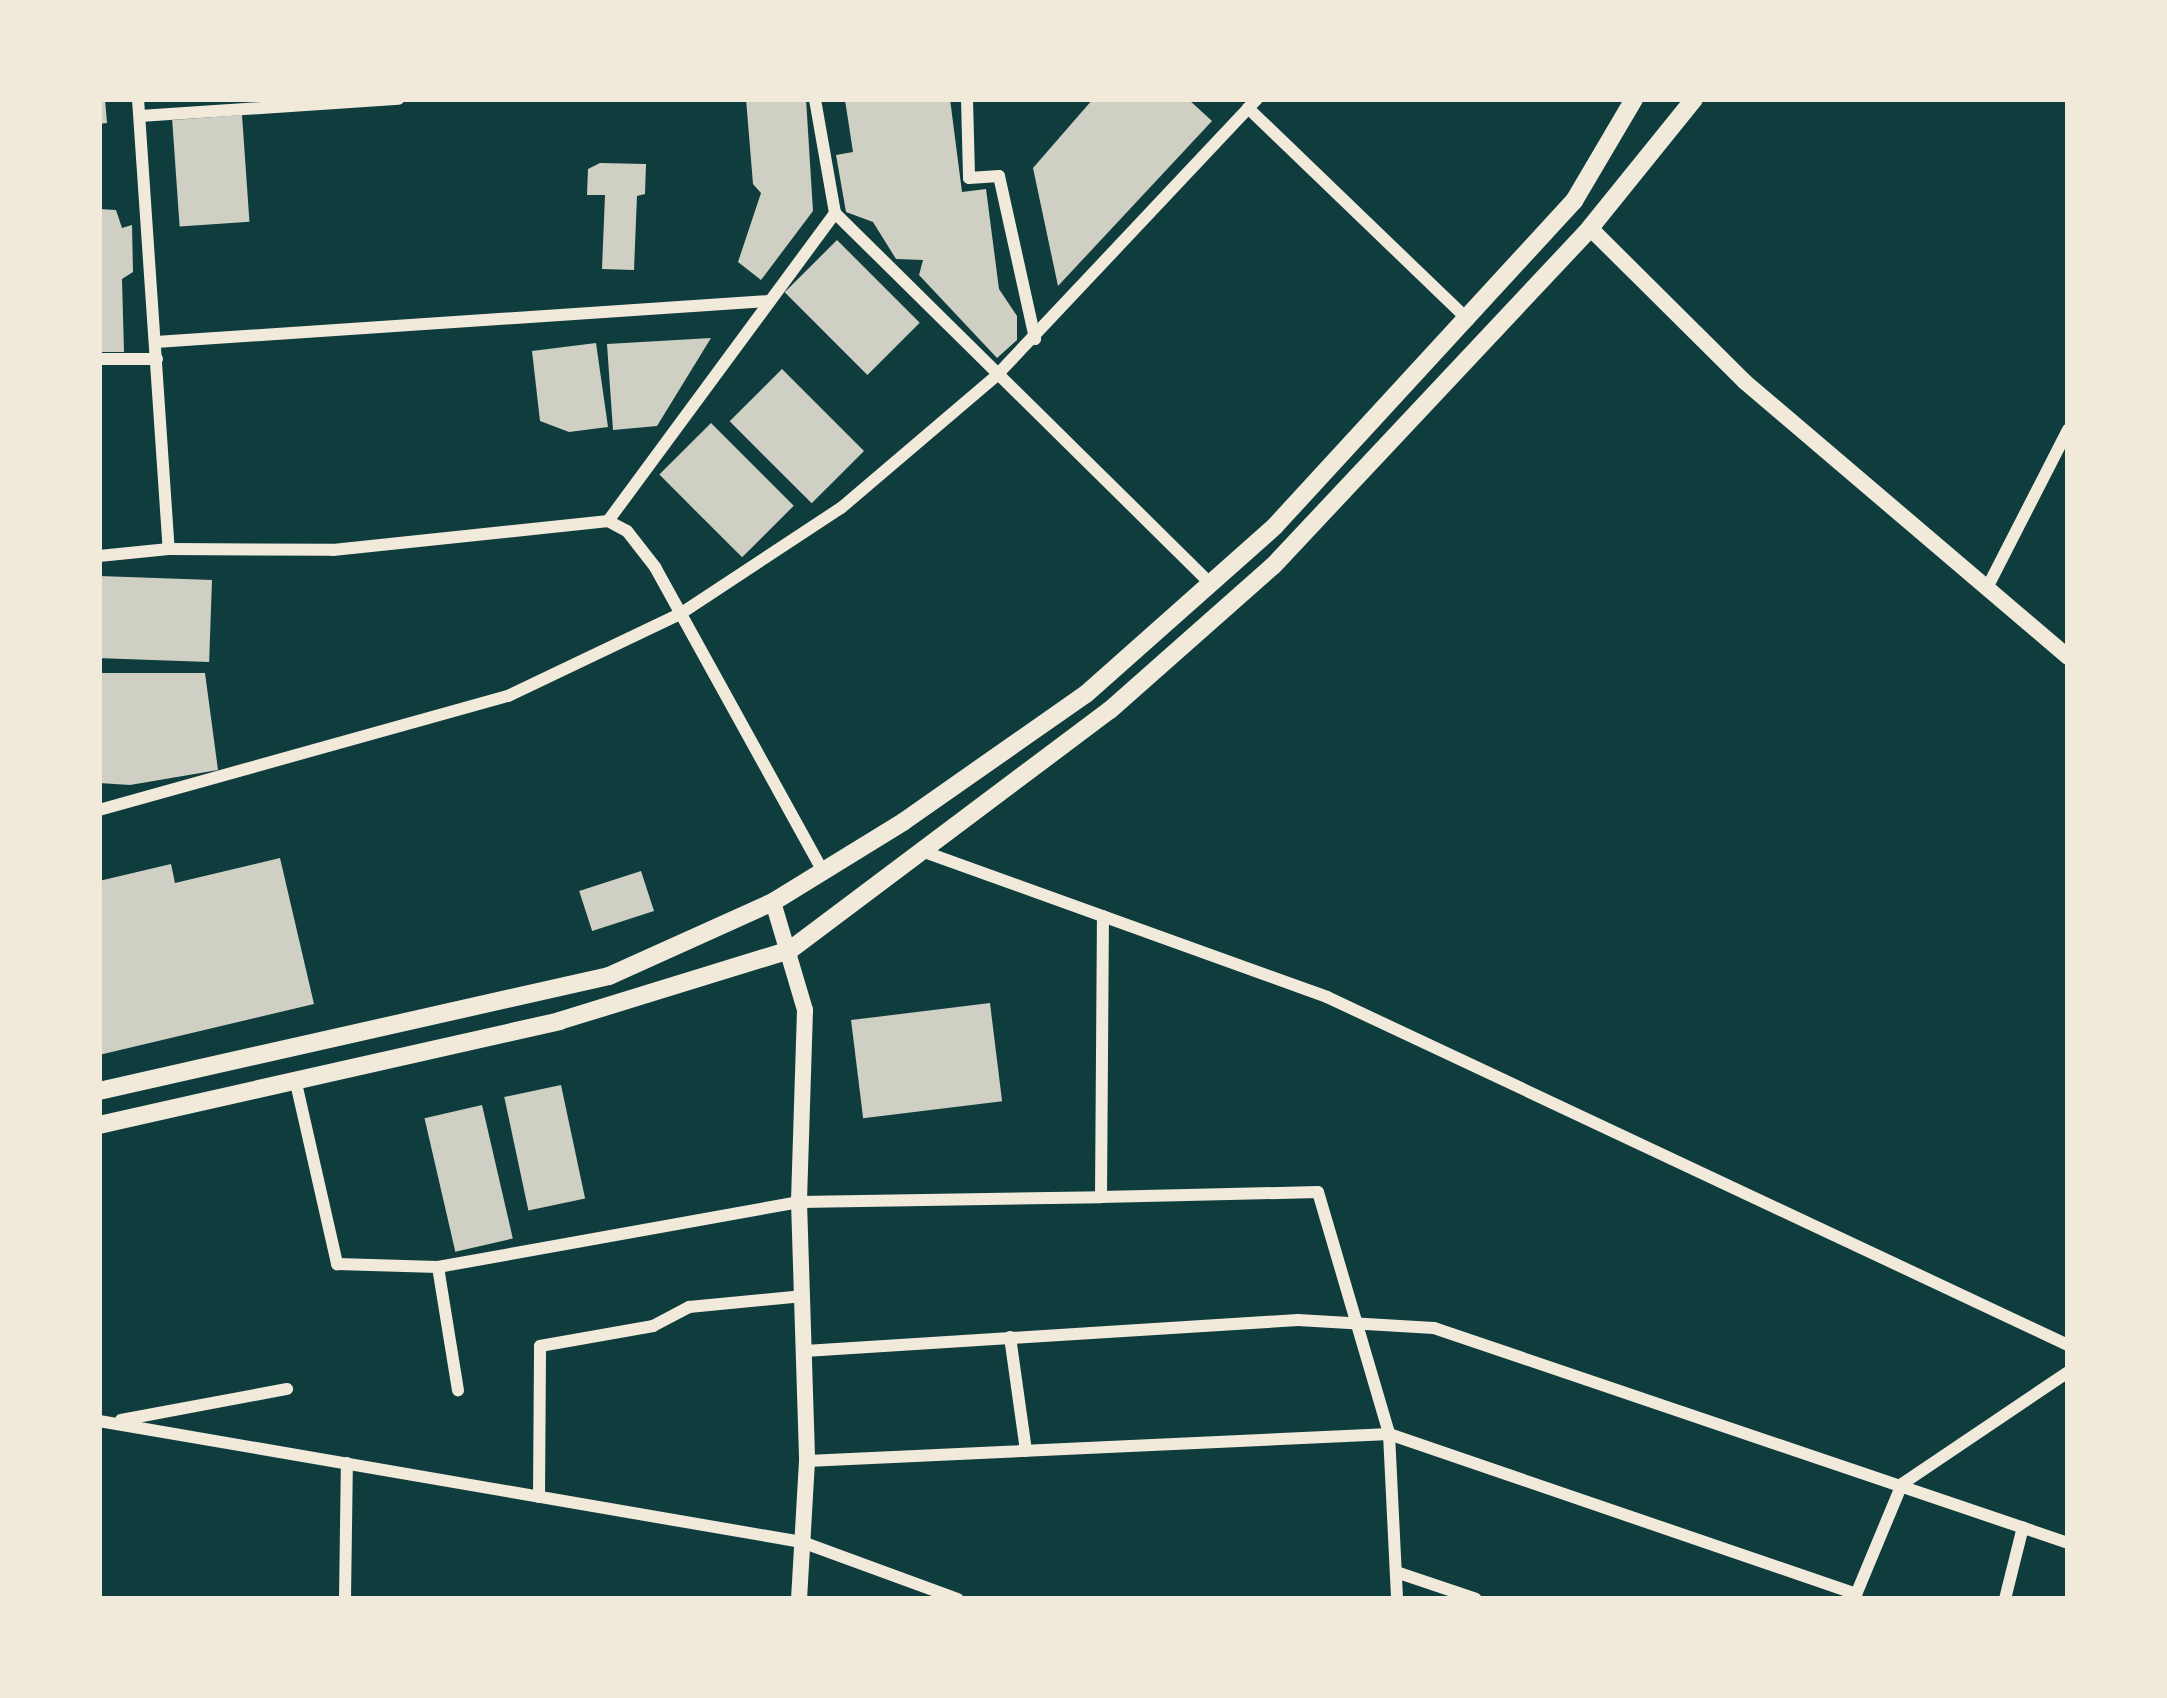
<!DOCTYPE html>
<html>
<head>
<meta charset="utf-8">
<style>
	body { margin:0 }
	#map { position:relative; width:2167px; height:1698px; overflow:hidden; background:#0f3d3e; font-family:"PT Sans Narrow",sans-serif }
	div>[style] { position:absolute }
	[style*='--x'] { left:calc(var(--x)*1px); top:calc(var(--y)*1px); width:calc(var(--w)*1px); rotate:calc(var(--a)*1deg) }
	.building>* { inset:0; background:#cfcfc3; transform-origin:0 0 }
	.minor>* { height:12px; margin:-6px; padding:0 6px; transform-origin:6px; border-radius:6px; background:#f1e9da }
	.tertiary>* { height:16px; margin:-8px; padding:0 8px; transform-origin:8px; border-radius:8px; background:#f1e9da }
	.secondary>* { height:18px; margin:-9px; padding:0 9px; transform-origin:9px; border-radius:9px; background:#f1e9da }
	span { translate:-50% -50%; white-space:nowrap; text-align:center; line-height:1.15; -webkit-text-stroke:12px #f1e9da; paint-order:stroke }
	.frame { position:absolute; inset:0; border:102px solid #f1e9da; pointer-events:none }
</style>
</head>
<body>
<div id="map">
	<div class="building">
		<i style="clip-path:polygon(99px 99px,105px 99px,107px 123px,99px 124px)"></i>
		<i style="clip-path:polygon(746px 99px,806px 99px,813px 211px,761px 280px,738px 262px,761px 193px,753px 184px)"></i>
		<i style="clip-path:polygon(950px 99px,962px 192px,986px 189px,999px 289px,1017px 316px,1017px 340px,997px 358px,919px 275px,923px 260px,896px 259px,873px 222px,846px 212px,836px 155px,853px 152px,845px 100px)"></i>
		<i style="clip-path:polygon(1093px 99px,1188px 99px,1212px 121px,1058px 286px,1033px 168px)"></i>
		<i style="left:242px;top:115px;width:107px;height:70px;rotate:86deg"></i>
		<i style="clip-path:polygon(600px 163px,646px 164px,645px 194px,637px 196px,634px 270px,602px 269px,605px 195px,587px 195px,588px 169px)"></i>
		<i style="clip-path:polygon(99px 209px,116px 210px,122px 228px,132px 225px,133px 272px,122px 279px,124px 352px,99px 352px)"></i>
		<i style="left:837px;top:240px;width:117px;height:74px;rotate:45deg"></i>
		<i style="clip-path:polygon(711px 338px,657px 426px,613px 430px,607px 344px)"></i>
		<i style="clip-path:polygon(596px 343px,608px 427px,569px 432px,540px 421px,532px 351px)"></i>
		<i style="left:782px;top:369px;width:116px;height:74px;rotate:45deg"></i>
		<i style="left:711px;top:423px;width:117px;height:73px;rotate:45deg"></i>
		<i style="left:212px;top:580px;width:82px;height:113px;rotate:92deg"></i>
		<i style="clip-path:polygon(99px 673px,205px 673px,218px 770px,130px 785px,99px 783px)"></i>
		<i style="clip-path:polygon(280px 858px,314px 1004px,99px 1055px,99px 881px,171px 864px,175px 883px)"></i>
		<i style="left:641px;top:871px;width:42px;height:65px;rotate:72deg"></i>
		<i style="left:990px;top:1003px;width:99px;height:140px;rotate:83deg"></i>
		<i style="left:561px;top:1085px;width:116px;height:58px;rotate:78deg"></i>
		<i style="left:482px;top:1105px;width:137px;height:59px;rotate:77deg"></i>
	</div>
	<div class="minor">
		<i style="--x:138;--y:99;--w:451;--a:86.1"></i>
		<i style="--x:967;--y:99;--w:79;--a:88.5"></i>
		<i style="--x:969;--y:178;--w:30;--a:-4"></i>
		<i style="--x:999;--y:176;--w:167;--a:77.5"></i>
		<i style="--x:1248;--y:108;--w:306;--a:43.9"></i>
		<i style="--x:140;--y:116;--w:259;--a:-3.8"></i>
		<i style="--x:835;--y:213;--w:527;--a:44.62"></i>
		<i style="--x:156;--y:342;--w:614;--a:-3.83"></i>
		<i style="--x:99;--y:359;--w:58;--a:0"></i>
		<i style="--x:608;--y:521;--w:383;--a:-53.6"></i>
		<i style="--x:835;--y:213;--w:116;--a:-100"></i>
		<i style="--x:99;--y:556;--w:70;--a:-5.7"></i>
		<i style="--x:169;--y:549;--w:164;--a:0.3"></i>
		<i style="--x:333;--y:550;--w:277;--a:-6"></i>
		<i style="--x:608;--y:521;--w:21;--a:28"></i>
		<i style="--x:627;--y:531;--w:46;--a:52.1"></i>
		<i style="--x:655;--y:567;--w:347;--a:61.1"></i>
		<i style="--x:1987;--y:588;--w:178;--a:-62.9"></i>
		<i style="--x:99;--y:810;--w:425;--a:-15.6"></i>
		<i style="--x:508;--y:696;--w:191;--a:-25.5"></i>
		<i style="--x:680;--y:614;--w:193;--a:-33.4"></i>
		<i style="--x:841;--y:508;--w:204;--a:-40.4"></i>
		<i style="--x:996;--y:376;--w:381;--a:-46.7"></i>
		<i style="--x:919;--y:850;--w:434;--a:19.8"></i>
		<i style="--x:1327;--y:997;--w:819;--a:25.16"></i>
		<i style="--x:296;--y:1083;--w:186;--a:77.2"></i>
		<i style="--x:337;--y:1264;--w:101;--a:1.7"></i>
		<i style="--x:438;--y:1267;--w:367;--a:-10.2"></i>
		<i style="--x:799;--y:1202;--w:302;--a:-0.9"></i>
		<i style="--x:1101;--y:1197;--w:281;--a:-89.6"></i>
		<i style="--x:1101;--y:1197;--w:217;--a:-1.3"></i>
		<i style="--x:1318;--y:1192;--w:252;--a:73.6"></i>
		<i style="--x:1389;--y:1434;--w:165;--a:87.2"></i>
		<i style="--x:438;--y:1267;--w:125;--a:80.8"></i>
		<i style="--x:1010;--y:1337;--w:115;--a:82"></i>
		<i style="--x:805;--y:1351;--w:494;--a:-3.6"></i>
		<i style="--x:1298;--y:1320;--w:136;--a:3.4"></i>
		<i style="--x:1434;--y:1328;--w:669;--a:18.73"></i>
		<i style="--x:121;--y:1420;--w:169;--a:-10.6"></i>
		<i style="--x:99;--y:1421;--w:713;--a:9.77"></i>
		<i style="--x:802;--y:1542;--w:166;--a:20.1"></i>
		<i style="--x:807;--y:1461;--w:583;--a:-2.66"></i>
		<i style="--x:1389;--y:1434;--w:494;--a:18.9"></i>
		<i style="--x:539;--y:1497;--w:151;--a:-89.6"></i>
		<i style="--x:540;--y:1346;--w:115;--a:-10"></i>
		<i style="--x:653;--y:1326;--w:41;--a:-27.8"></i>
		<i style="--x:689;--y:1307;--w:115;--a:-5.5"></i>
		<i style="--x:1396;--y:1572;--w:84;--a:18.6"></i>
		<i style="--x:1855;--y:1597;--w:122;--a:-67.4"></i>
		<i style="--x:1902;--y:1484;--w:200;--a:-34"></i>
		<i style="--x:345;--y:1599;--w:136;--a:-89.2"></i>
		<i style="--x:2005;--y:1599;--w:74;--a:-76"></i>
	</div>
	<div class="tertiary">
		<i style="--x:1590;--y:228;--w:218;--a:44.8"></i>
		<i style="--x:1745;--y:382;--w:424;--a:40.4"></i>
		<i style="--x:773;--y:902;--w:113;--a:73.5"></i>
		<i style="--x:805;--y:1010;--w:192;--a:91.8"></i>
		<i style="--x:799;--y:1202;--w:259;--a:88.2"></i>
		<i style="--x:807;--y:1461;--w:138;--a:93.3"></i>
	</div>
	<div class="secondary">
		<i style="--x:99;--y:1091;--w:523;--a:-12.71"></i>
		<i style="--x:609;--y:976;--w:180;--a:-24.3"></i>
		<i style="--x:773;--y:902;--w:153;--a:-31.6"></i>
		<i style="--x:903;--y:822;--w:223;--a:-35"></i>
		<i style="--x:1086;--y:694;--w:253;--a:-41.6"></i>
		<i style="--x:1275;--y:526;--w:442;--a:-47.4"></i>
		<i style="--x:1574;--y:201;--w:118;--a:-59.5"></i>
		<i style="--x:99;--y:1125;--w:472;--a:-12.7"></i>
		<i style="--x:559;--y:1021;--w:242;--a:-17.1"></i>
		<i style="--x:790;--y:950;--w:400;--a:-36.9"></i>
		<i style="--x:1110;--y:710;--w:217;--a:-41.5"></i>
		<i style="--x:1273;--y:566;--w:463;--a:-46.8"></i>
		<i style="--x:1590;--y:228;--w:166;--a:-51.1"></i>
	</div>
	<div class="frame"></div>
</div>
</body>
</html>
